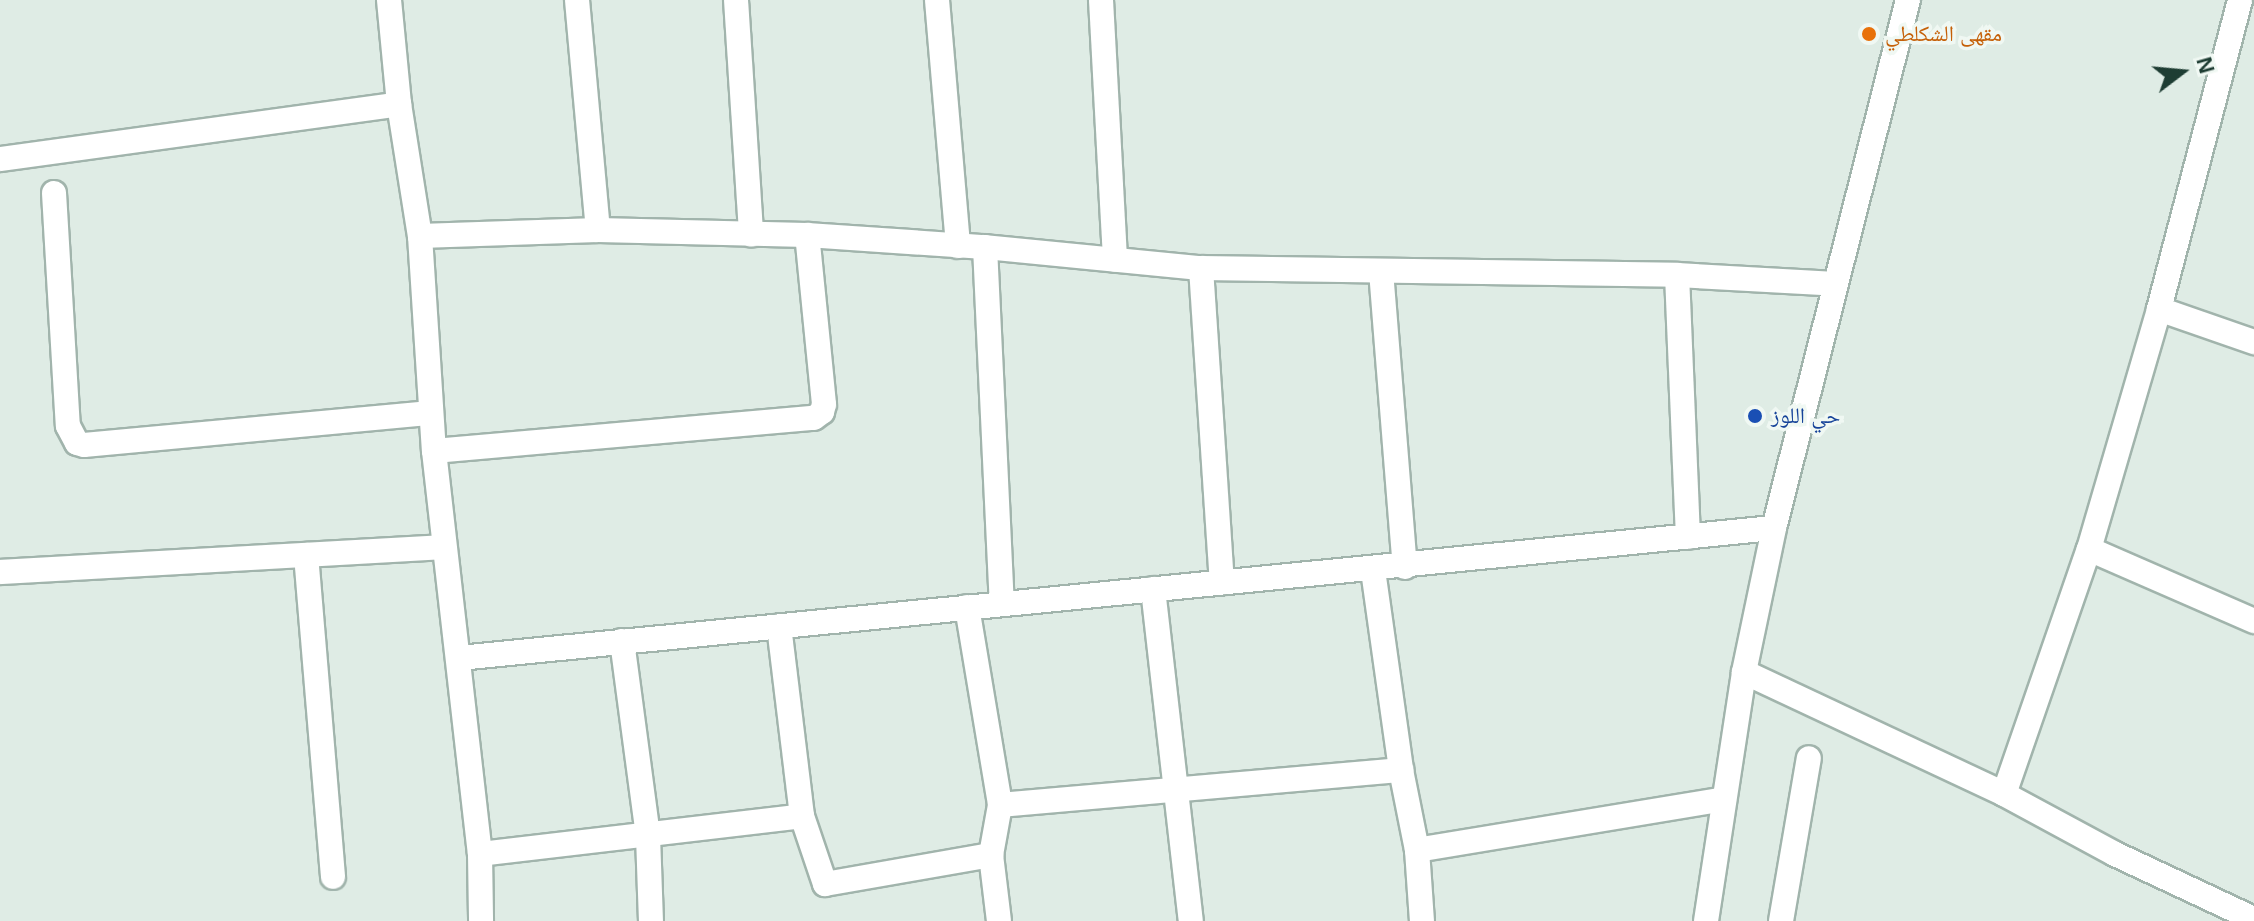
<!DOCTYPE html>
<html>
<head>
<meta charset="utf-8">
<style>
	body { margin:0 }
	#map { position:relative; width:2254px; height:921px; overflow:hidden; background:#dfece5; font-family:Arial,"Noto Naskh Arabic",sans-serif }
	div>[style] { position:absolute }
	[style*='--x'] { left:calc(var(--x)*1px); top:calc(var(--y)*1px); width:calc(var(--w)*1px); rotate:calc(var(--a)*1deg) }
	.roads { filter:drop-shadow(2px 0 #a1b4ac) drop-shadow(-2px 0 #a1b4ac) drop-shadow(0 2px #a1b4ac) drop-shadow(0 -2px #a1b4ac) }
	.minor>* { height:24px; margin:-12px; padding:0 12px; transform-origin:12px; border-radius:12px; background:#fff }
	.dots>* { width:22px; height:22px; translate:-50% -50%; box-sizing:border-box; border:4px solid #f0f8f3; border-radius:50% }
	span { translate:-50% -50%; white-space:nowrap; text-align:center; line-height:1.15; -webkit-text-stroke:7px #f0f8f3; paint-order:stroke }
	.food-label { font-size:22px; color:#c56008 }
	.left { translate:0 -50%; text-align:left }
	.transit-label { font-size:22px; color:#164399 }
	.north { position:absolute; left:2142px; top:32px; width:80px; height:80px; -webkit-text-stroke:6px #f0f8f3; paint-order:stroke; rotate:74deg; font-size:22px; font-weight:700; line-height:32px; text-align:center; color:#1e3d33 }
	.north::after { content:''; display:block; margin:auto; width:28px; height:36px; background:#1e3d33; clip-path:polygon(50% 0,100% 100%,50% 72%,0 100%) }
</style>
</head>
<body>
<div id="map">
	<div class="roads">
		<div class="minor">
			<i style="--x:389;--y:0;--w:104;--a:84.5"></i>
			<i style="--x:399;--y:104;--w:134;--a:81"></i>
			<i style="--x:420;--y:236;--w:215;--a:86.3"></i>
			<i style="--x:434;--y:451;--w:406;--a:83.5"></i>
			<i style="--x:480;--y:854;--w:67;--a:89.1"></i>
			<i style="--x:577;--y:0;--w:231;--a:84.8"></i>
			<i style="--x:736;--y:0;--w:235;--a:86.3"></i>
			<i style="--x:937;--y:0;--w:247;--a:85.1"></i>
			<i style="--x:1101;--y:0;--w:260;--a:86.9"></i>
			<i style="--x:0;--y:159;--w:403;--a:-7.8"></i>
			<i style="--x:54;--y:193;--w:233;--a:86.6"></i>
			<i style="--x:68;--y:426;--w:19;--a:62"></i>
			<i style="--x:77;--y:443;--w:7;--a:16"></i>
			<i style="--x:84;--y:445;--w:348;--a:-5.3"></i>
			<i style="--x:420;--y:236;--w:178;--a:-1.9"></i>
			<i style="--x:598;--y:230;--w:209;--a:1.4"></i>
			<i style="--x:807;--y:235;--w:178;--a:3.9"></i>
			<i style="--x:985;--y:247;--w:217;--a:5.6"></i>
			<i style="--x:1201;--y:268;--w:476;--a:0.8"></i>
			<i style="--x:1677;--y:275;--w:159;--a:3.2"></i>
			<i style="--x:985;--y:247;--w:357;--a:87.3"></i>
			<i style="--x:1201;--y:268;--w:315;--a:86.2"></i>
			<i style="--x:1381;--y:271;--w:297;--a:85.4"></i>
			<i style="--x:1677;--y:275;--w:262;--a:87.6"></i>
			<i style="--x:2159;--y:309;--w:101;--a:19.2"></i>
			<i style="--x:434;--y:451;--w:381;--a:-5"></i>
			<i style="--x:814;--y:418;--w:10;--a:-37"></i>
			<i style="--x:822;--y:412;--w:8;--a:-76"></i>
			<i style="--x:824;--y:404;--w:170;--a:-95.7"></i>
			<i style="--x:2089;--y:549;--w:180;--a:23.6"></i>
			<i style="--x:306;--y:555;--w:323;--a:85.2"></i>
			<i style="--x:1373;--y:570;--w:202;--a:82"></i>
			<i style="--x:1401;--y:770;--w:82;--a:78.7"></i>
			<i style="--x:1417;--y:850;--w:71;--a:86"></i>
			<i style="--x:0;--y:572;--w:443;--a:-3.2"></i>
			<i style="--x:1153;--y:589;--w:334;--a:83.5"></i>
			<i style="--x:967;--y:607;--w:201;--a:80.5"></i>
			<i style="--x:1000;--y:805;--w:51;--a:100.2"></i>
			<i style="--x:622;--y:641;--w:197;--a:82.4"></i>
			<i style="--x:648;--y:836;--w:85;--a:88"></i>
			<i style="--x:459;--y:658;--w:1321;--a:-5.65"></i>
			<i style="--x:1744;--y:672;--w:287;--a:25.1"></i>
			<i style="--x:2004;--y:794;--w:126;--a:28.4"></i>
			<i style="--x:2115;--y:854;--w:153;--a:25.1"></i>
			<i style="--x:2004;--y:794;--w:259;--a:-70.9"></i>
			<i style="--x:2089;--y:549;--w:250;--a:-73.7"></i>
			<i style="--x:2159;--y:309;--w:319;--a:-75.3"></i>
			<i style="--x:1000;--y:805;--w:403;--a:-5"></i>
			<i style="--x:802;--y:816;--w:72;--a:71.3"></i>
			<i style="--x:825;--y:884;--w:169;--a:-9.9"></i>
			<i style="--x:991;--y:855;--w:66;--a:83.1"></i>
			<i style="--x:1417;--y:850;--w:311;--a:-9.4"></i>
			<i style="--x:480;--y:854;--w:324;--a:-6.7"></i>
			<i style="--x:802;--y:816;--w:191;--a:-96.9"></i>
			<i style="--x:1706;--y:921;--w:252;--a:-81.3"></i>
			<i style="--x:1744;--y:672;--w:147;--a:-78.2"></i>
			<i style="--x:1774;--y:528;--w:545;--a:-75.76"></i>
			<i style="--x:1781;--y:921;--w:165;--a:-80.3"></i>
		</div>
	</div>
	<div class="dots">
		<i style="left:1869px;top:34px;background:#e8710a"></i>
		<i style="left:1755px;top:416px;background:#1a4fb4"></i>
	</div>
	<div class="food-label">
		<span class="left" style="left:1885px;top:34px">مقهى الشكلطي</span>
	</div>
	<div class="transit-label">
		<span class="left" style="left:1771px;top:416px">حي اللوز</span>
	</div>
	<div class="north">N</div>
</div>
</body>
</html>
